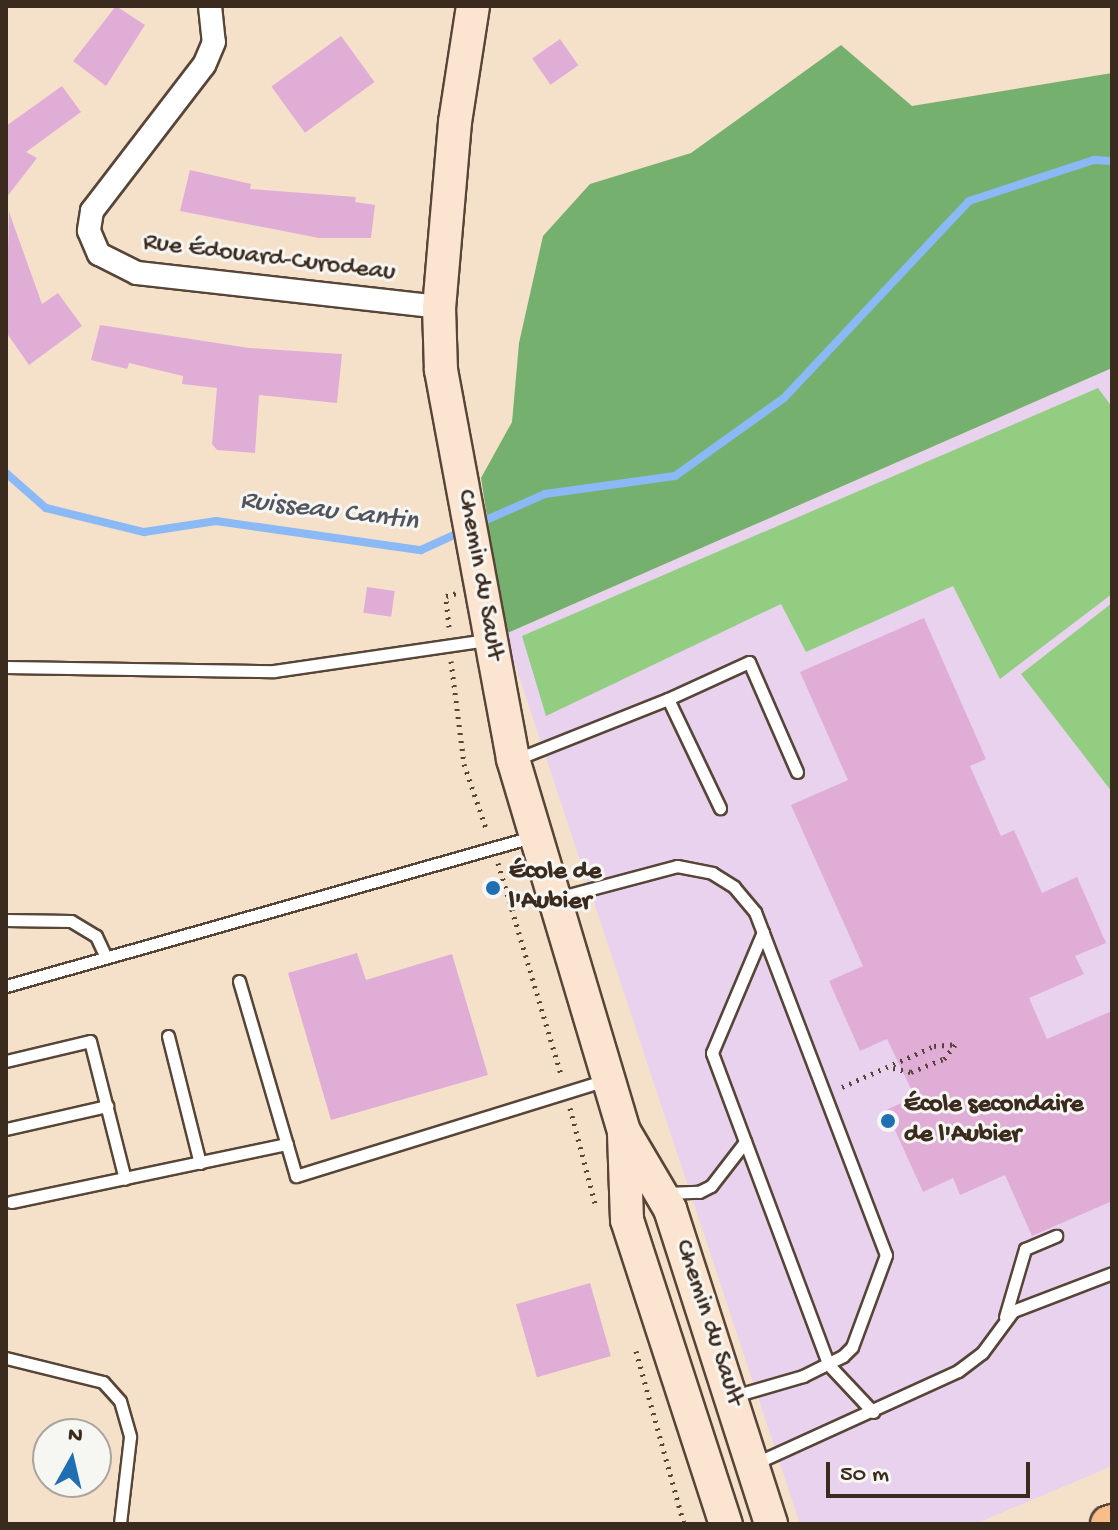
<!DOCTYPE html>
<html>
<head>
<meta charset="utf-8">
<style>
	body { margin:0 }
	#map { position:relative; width:1118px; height:1530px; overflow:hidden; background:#f5e1ca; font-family:"Gochi Hand",sans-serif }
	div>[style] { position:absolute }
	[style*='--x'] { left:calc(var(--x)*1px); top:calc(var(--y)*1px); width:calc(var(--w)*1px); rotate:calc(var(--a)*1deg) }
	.built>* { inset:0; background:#e8d2ee }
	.green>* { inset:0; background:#92cd81 }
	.forest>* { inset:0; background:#75b06f }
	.stream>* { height:8px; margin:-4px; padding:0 4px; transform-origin:4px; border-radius:4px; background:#8ab9f5 }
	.building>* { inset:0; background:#e0add7; transform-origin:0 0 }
	.path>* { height:5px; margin-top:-2.5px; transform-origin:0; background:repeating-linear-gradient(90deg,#574538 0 2px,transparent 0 8px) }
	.roads { filter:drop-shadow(2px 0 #574538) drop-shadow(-2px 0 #574538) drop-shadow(0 2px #574538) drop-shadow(0 -2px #574538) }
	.lane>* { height:11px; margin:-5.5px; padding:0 5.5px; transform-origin:5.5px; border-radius:5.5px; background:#fff }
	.street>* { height:22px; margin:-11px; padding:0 11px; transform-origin:11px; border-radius:11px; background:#fff }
	.secondary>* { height:32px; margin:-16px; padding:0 16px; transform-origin:16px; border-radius:16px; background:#fce5d0 }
	.primary>* { height:36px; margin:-18px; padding:0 18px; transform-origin:18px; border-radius:18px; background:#f8bd89 }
	.dots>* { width:22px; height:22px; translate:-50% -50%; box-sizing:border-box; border:4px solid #f6f6f2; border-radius:50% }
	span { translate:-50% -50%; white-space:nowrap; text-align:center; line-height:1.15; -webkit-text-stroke:6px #f6f6f2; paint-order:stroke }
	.street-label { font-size:26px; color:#3b2a1e }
	.poi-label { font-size:26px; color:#3b2a1e; font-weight:700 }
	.left { translate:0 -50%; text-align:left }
	.water-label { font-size:28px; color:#53555e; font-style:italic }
	.frame { position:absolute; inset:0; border:8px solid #3b2a1e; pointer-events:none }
	.north { position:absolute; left:32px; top:1418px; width:80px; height:80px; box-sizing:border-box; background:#f6f6f2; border:2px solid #aba49d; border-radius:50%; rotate:8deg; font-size:22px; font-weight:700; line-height:32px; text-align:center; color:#3b2a1e }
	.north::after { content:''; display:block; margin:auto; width:28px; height:36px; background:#1f6fb2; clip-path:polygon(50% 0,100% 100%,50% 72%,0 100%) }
	.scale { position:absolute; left:826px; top:1462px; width:204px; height:36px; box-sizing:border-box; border:4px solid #3b2a1e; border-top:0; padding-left:10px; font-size:24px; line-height:28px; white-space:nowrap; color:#3b2a1e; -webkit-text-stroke:6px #f6f6f2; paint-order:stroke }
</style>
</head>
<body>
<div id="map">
	<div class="built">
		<i style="clip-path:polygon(1112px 368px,1112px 1466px,975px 1524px,800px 1524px,505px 634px)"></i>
	</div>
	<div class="green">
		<i style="clip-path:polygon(1098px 388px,1112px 407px,1112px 594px,1000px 679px,953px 586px,806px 652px,781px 604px,546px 716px,522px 636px)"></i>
		<i style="clip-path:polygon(1112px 603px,1112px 792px,1021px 674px)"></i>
	</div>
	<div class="forest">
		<i style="clip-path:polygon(841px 45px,912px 106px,1112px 73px,1112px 368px,505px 634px,481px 478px,512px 422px,519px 343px,543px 236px,590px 184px,691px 153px)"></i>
	</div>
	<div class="stream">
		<i style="--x:6;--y:473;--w:53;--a:41.2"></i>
		<i style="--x:46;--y:508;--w:101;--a:13.8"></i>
		<i style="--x:144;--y:532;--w:73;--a:-8.7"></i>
		<i style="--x:216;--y:521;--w:207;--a:8.1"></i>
		<i style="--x:421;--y:550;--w:48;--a:-24.4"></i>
		<i style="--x:477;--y:524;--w:74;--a:-23.8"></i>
		<i style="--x:545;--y:494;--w:131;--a:-7.9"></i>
		<i style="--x:675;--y:476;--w:134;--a:-35.6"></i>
		<i style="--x:784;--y:398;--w:270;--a:-46.8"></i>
		<i style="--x:969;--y:201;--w:132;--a:-18.2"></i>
		<i style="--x:1094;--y:160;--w:18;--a:3"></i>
	</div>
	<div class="building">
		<i style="clip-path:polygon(116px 6px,145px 25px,106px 86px,73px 61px)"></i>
		<i style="left:341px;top:36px;width:57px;height:86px;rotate:54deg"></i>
		<i style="left:560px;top:39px;width:32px;height:34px;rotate:55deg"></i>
		<i style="clip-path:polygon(62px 86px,81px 112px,26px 152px,37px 158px,6px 198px,6px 126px)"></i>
		<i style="clip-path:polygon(190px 170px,251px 184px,250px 189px,356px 197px,355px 202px,375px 205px,371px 238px,319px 238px,180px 211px)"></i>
		<i style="clip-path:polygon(9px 212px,42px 304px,58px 293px,82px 326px,29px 365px,6px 332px)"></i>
		<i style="clip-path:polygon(100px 325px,249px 348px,342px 354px,337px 403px,259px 395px,255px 453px,217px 450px,212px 444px,217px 388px,182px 384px,183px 376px,129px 363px,127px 369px,91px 360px)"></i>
		<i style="left:367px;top:587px;width:28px;height:26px;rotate:8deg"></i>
		<i style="clip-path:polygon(924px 618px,986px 759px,970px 766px,1001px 836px,1014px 830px,1042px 893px,1077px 877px,1106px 943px,1075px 956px,1084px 974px,1029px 998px,1047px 1039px,1112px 1011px,1112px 1201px,1032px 1236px,1005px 1175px,960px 1195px,953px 1178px,923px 1192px,886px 1110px,915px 1097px,887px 1039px,860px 1051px,829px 981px,863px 966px,791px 805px,848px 780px,800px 672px)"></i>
		<i style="clip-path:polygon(357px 953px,366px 980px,452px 954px,488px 1075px,331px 1120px,288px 973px)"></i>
		<i style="left:590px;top:1283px;width:76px;height:77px;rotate:74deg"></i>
	</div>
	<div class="path">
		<i style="--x:449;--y:627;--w:31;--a:-96"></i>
		<i style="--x:446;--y:596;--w:11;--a:-15"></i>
		<i style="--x:451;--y:661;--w:104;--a:82.8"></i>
		<i style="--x:464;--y:764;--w:71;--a:71.1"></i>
		<i style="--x:498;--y:863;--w:221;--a:73.4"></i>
		<i style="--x:893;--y:1068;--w:18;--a:13"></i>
		<i style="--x:911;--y:1072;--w:35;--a:-22"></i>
		<i style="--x:944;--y:1059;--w:18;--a:-52"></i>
		<i style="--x:842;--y:1087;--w:101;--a:-24"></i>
		<i style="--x:934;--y:1046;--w:21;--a:-5"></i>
		<i style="--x:570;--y:1108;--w:98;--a:75.3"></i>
		<i style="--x:636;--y:1351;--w:180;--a:74.5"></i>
	</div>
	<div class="roads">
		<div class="lane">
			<i style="--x:6;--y:667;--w:268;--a:0.9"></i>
			<i style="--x:274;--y:671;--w:215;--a:-8.3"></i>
			<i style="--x:668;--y:699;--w:89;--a:-24.6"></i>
			<i style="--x:749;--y:662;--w:120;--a:66.4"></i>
			<i style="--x:517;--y:759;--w:162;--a:-21.7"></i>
			<i style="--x:668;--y:699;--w:121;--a:64.5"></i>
			<i style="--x:557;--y:898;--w:124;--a:-14.9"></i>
			<i style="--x:677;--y:866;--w:36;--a:11"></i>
			<i style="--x:712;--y:873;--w:26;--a:32"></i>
			<i style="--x:734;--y:887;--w:33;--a:50"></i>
			<i style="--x:755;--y:912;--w:367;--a:69.1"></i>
			<i style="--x:886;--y:1255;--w:98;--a:110.3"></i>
			<i style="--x:852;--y:1347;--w:13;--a:135"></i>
			<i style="--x:843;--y:1356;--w:45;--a:153.4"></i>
			<i style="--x:803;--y:1376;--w:72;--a:163.8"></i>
			<i style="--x:6;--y:920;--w:65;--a:0.9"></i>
			<i style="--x:71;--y:921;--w:29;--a:31"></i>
			<i style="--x:96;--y:936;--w:23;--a:65"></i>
			<i style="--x:763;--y:932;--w:131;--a:112.9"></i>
			<i style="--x:712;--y:1053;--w:332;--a:69.5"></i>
			<i style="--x:828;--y:1364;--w:66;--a:46.8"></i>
			<i style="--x:239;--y:981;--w:203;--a:73.7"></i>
			<i style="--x:296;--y:1176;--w:325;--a:-17.2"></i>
			<i style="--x:6;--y:986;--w:547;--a:-15.82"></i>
			<i style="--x:168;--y:1036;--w:131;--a:75.9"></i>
			<i style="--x:6;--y:1061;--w:86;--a:-13.4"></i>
			<i style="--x:90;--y:1041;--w:142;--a:75.8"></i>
			<i style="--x:6;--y:1129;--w:104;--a:-12.8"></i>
			<i style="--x:665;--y:1193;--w:34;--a:-2"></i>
			<i style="--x:699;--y:1192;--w:13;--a:-27"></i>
			<i style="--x:711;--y:1186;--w:56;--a:-52.3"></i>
			<i style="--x:11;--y:1202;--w:282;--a:-11.9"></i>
			<i style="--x:1005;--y:1317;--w:71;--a:-73.6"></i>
			<i style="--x:1025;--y:1249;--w:34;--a:-23"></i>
			<i style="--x:6;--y:1358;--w:100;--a:13.9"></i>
			<i style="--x:103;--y:1382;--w:25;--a:48"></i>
			<i style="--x:120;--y:1401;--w:37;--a:74"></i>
			<i style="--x:130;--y:1437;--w:88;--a:96.6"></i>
			<i style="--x:756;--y:1463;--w:222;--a:-24.5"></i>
			<i style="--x:958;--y:1371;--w:30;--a:-37"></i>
			<i style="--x:982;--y:1353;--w:52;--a:-53.6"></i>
			<i style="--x:1013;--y:1311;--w:106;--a:-21"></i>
		</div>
		<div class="street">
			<i style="--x:210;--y:6;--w:36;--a:84"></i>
			<i style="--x:214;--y:42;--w:25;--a:113"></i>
			<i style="--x:204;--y:65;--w:184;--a:127.5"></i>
			<i style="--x:92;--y:211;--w:20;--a:99"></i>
			<i style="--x:89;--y:231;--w:25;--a:67"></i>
			<i style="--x:99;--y:254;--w:42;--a:26.6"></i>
			<i style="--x:137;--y:273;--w:304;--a:6.4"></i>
		</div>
		<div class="secondary">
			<i style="--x:473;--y:6;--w:117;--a:98.8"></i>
			<i style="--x:455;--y:122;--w:186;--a:94.9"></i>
			<i style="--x:439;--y:307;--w:63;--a:88.2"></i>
			<i style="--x:441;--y:370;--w:396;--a:79.5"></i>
			<i style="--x:513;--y:759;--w:388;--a:73.4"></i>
			<i style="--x:624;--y:1131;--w:91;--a:59.5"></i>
			<i style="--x:670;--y:1209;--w:331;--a:72.2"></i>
			<i style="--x:624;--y:1134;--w:86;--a:88"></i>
			<i style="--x:627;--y:1220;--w:320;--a:72"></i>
		</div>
		<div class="primary">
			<i style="--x:1109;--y:1524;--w:3;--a:-18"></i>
		</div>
	</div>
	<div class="dots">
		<i style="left:493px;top:888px;background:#1f6fb2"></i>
		<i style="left:888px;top:1121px;background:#1f6fb2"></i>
	</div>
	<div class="street-label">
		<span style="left:269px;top:259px;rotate:7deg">Rue Édouard-Curodeau</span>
		<span style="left:479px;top:575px;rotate:80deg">Chemin du Sault</span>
		<span style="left:708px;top:1323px;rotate:72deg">Chemin du Sault</span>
	</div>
	<div class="poi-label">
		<span class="left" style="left:509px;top:888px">École de<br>l'Aubier</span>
		<span class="left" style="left:904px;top:1121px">École secondaire<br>de l'Aubier</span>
	</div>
	<div class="water-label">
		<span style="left:329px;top:512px;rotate:7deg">Ruisseau Cantin</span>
	</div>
	<div class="frame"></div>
	<div class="north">N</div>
	<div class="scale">50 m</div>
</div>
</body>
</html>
